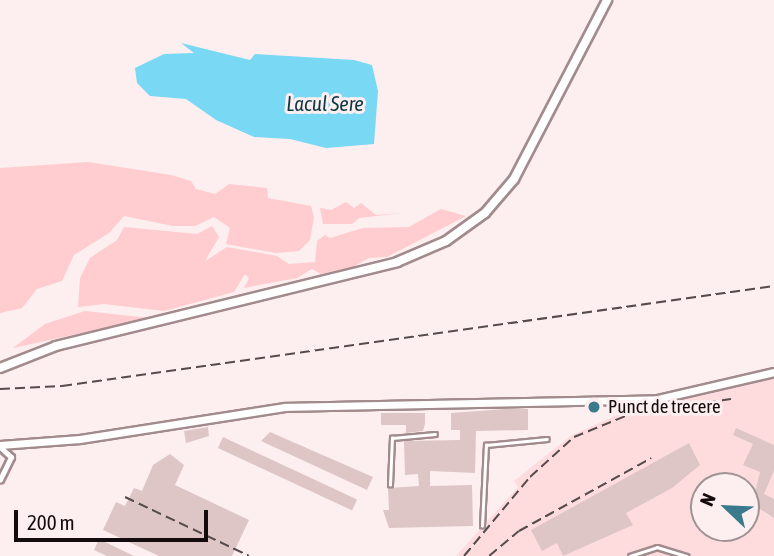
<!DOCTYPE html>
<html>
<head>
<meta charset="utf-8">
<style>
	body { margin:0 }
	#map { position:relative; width:774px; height:556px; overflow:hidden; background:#fdeeef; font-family:"Asap Condensed",sans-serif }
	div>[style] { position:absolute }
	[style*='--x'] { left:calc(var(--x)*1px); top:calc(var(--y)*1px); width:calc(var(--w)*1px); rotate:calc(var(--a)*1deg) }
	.built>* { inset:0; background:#fedcde }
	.green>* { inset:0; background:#ffcccf }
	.water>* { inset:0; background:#79d9f4 }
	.building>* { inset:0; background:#dec6c7; transform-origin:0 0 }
	.roads { filter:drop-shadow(2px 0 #a28b8c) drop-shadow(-2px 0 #a28b8c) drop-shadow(0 2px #a28b8c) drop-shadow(0 -2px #a28b8c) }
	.service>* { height:2.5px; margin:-1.25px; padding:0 1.25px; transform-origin:1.25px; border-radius:1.25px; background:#fff }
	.minor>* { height:5px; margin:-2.5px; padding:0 2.5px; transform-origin:2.5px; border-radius:2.5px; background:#fff }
	.tertiary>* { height:7px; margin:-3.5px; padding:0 3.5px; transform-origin:3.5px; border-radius:3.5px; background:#fff }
	.secondary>* { height:8px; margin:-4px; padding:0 4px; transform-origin:4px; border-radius:4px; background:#fff }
	.rail>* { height:2px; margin-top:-1px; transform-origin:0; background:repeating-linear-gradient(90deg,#554b4c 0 10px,transparent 0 15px) }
	.dots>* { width:19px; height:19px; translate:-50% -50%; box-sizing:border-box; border:4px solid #fdeeef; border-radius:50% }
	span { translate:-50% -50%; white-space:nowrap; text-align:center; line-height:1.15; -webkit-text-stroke:6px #fdeeef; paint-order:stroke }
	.poi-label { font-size:19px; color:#130b0c }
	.left { translate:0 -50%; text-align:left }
	.water-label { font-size:21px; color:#0d3a46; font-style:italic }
	.north { position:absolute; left:690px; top:472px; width:70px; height:70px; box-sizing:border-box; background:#fdeeef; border:2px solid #9f9394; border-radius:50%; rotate:293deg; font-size:19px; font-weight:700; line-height:28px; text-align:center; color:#130b0c }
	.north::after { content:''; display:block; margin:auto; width:24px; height:32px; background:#397b8d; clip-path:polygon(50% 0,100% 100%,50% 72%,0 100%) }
	.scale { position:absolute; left:14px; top:510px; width:194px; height:32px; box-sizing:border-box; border:4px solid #130b0c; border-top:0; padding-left:9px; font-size:21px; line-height:24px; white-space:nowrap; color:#130b0c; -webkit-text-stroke:5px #fdeeef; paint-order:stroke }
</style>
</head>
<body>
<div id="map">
	<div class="built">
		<i style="clip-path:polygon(evenodd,774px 378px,774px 556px,456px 556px,518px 487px,514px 481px,572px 435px,629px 410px,774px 378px,704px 486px,746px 486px,746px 528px,704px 528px,704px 486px)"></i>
	</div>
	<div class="green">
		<i style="clip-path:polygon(88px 162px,171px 175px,191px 181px,196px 189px,215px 194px,229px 184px,267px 188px,268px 198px,311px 206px,314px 217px,310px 240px,299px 251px,276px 253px,226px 244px,230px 228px,214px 217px,195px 226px,173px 226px,124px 216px,109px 233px,74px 255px,62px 281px,37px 289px,22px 308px,0 313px,0 168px)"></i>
		<i style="clip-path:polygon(346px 202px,354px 208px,361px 203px,376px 215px,402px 213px,359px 218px,352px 224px,323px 224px,320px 208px,331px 210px)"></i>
		<i style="clip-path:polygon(441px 209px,466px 216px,387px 257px,369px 258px,353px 267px,321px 274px,312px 269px,297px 278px,244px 288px,249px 278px,245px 274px,234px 292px,164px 311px,104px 304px,78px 307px,80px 278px,90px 258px,117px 240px,124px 227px,197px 234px,212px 226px,219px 237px,205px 261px,227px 247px,277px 256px,289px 264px,315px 262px,317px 241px,325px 235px,330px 238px,363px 228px,409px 227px)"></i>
		<i style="clip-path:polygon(85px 311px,149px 318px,13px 348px,45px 324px)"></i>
	</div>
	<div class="water">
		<i style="clip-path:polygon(181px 43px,250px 60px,255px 54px,354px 60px,372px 65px,378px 91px,374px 144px,326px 148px,290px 139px,254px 137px,216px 120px,186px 99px,150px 96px,137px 83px,135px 68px,164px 54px,194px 53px)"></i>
	</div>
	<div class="building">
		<i style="clip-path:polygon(505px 409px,528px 409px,528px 430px,476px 431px,475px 473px,430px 471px,430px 486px,472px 485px,473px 526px,389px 528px,383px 510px,389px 510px,388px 488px,419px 486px,418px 474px,405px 475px,404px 441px,460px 440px,460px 430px,451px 430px,451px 413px)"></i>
		<i style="clip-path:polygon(381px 413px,425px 413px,425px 424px,423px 431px,406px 433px,406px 425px,381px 425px)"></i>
		<i style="clip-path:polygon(208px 427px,209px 436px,186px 443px,184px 431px)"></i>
		<i style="clip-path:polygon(736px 428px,774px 445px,774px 471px,764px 494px,774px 499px,774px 518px,752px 504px,760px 472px,743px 465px,753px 444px,733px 435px)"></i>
		<i style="clip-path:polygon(270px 432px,373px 477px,367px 490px,261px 441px)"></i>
		<i style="left:223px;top:437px;width:148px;height:12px;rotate:25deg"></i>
		<i style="clip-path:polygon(689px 443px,700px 465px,672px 488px,626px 513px,633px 525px,563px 556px,557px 543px,542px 551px,531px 530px)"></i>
		<i style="clip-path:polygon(170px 454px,184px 465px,175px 485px,249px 520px,232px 556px,159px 556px,103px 530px,116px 502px,125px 506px,134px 488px,142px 491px,153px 465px)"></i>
		<i style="clip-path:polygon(99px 539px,134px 556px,107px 556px,94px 550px)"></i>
	</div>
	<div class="roads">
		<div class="service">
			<i style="--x:390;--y:485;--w:47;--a:-87.6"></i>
			<i style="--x:392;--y:438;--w:43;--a:-5.3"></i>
			<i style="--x:482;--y:526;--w:81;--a:-87.2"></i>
			<i style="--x:486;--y:445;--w:61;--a:-5.6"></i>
			<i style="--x:630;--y:556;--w:28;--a:-18"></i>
			<i style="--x:657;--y:547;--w:31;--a:17"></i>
		</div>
		<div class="minor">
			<i style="--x:0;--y:447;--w:15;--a:42"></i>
			<i style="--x:11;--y:457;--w:25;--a:116"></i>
		</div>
		<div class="tertiary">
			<i style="--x:0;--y:445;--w:80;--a:-4.3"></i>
			<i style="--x:80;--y:439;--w:207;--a:-8.9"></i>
			<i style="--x:285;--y:407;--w:372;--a:-1.2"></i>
			<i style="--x:657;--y:399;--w:120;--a:-13"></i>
		</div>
		<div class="secondary">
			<i style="--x:0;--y:368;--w:60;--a:-21.4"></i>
			<i style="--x:56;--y:346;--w:351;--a:-13.8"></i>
			<i style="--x:397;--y:262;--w:53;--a:-23.2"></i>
			<i style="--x:446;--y:241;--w:48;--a:-35.7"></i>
			<i style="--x:485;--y:213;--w:45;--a:-49.5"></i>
			<i style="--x:514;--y:179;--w:202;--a:-62.5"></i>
		</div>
	</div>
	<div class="rail">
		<i style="--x:0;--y:389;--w:62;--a:-2.8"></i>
		<i style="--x:62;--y:386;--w:719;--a:-7.99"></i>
		<i style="--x:125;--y:497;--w:137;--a:25.4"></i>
		<i style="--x:464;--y:556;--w:103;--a:-50.1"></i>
		<i style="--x:530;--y:477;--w:59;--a:-42.3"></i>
		<i style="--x:574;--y:437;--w:64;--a:-22.1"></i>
		<i style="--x:633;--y:413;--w:99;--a:-8.1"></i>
		<i style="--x:489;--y:556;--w:39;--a:-40"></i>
		<i style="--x:519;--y:531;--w:151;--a:-28.9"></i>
	</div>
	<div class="dots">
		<i style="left:594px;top:407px;background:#397b8d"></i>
	</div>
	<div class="poi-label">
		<span class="left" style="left:608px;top:407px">Punct de trecere</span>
	</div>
	<div class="water-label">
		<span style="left:325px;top:103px">Lacul Sere</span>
	</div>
	<div class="north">N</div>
	<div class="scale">200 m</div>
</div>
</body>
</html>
